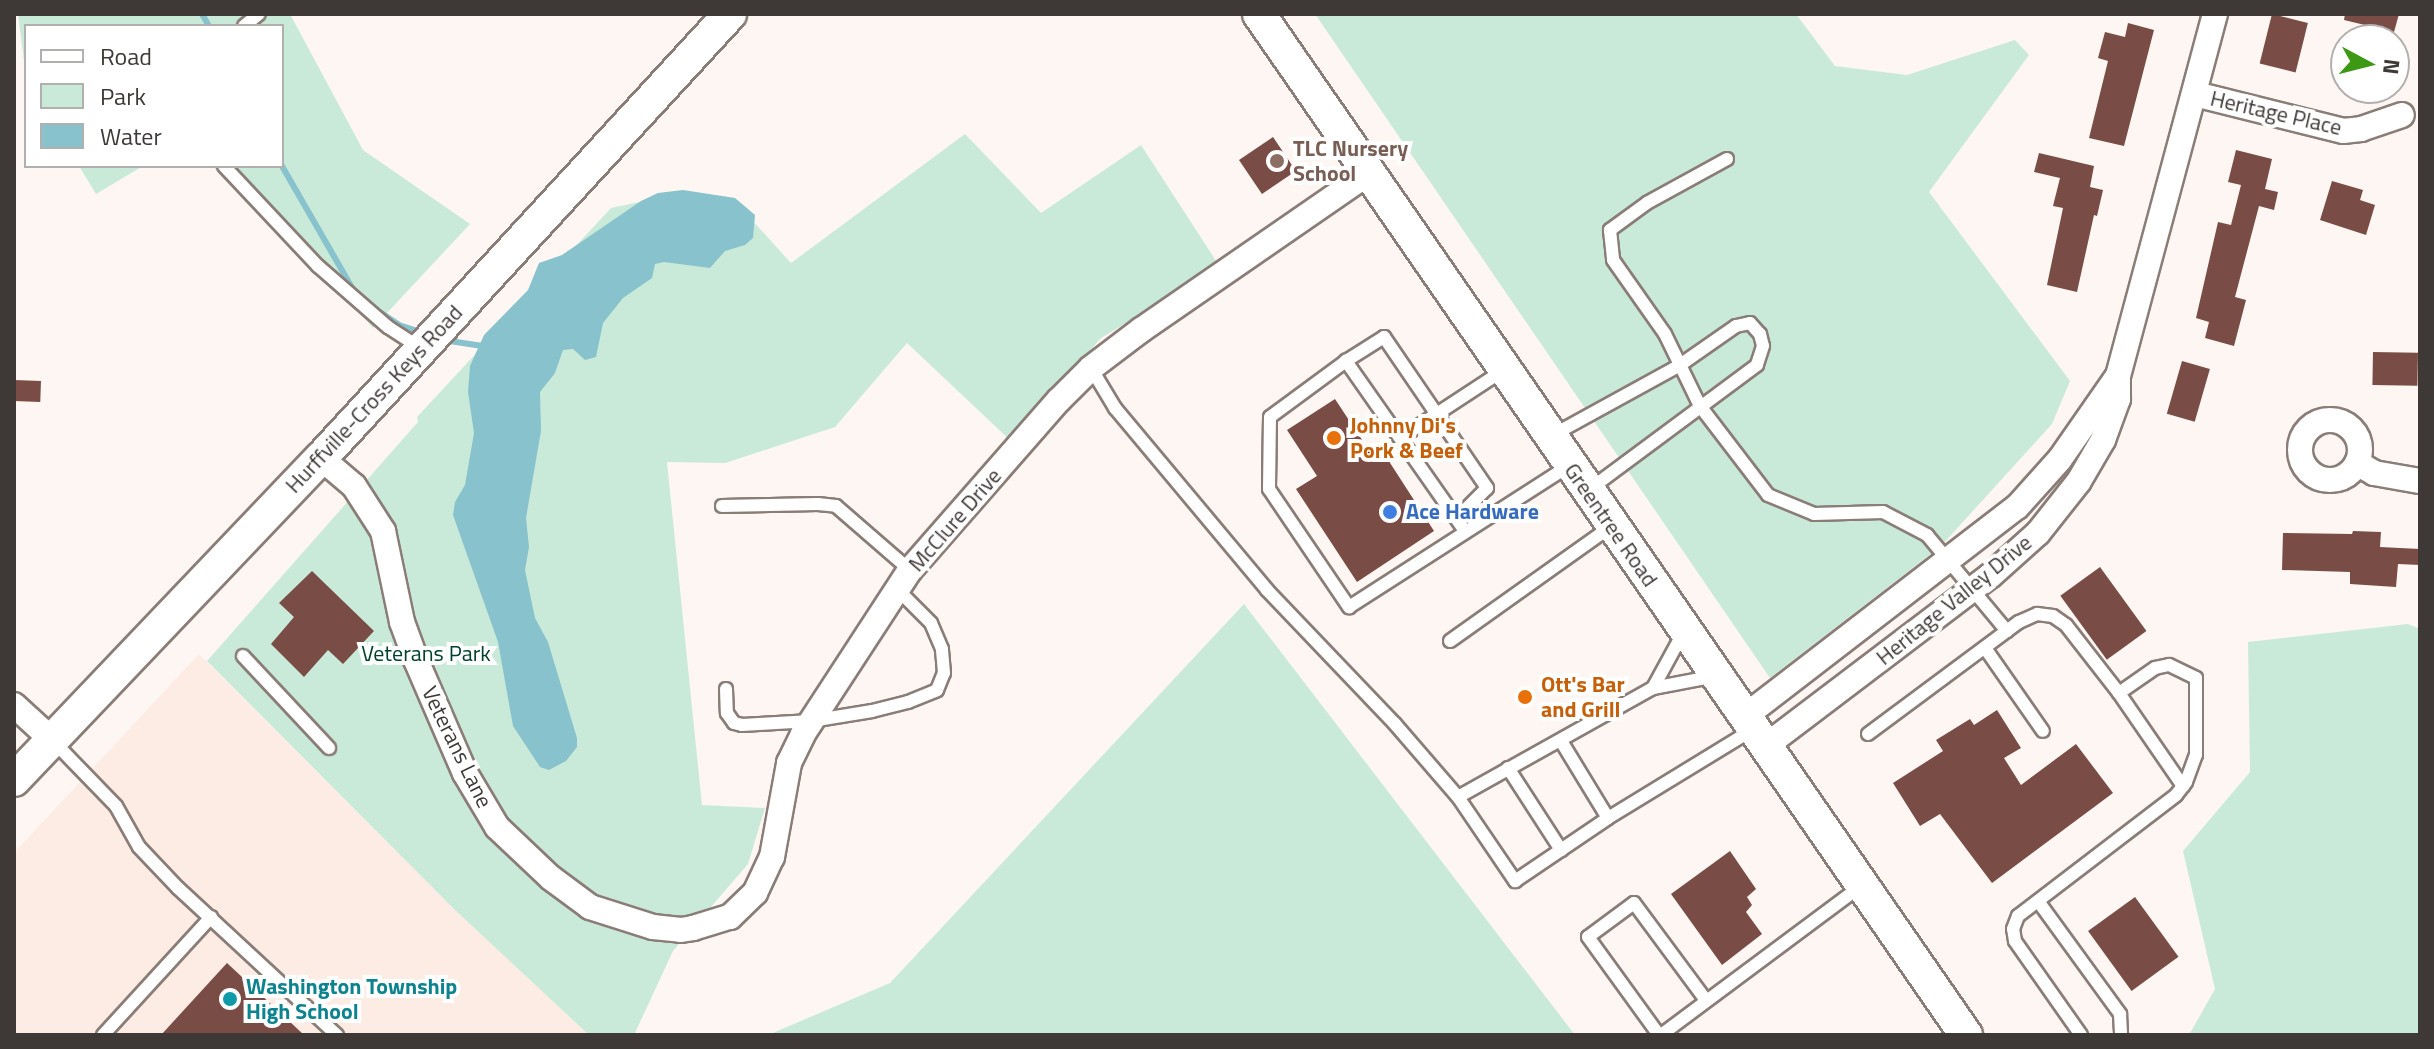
<!DOCTYPE html>
<html>
<head>
<meta charset="utf-8">
<style>
	body { margin:0 }
	#map { position:relative; width:2434px; height:1049px; overflow:hidden; background:#fef6f2; font-family:"Titillium Web",sans-serif }
	div>[style] { position:absolute }
	[style*='--x'] { left:calc(var(--x)*1px); top:calc(var(--y)*1px); width:calc(var(--w)*1px); rotate:calc(var(--a)*1deg) }
	.built>* { inset:0; background:#fdece3 }
	.green>* { inset:0; background:#caead9 }
	.water>* { inset:0; background:#88c2cc }
	.stream>* { height:6px; margin:-3px; padding:0 3px; transform-origin:3px; border-radius:3px; background:#88c2cc }
	.building>* { inset:0; background:#794d46; transform-origin:0 0 }
	.roads { filter:drop-shadow(2px 0 #8a7d77) drop-shadow(-2px 0 #8a7d77) drop-shadow(0 2px #8a7d77) drop-shadow(0 -2px #8a7d77) }
	.lane>* { height:12px; margin:-6px; padding:0 6px; transform-origin:6px; border-radius:6px; background:#fff }
	.street>* { height:24px; margin:-12px; padding:0 12px; transform-origin:12px; border-radius:12px; background:#fff }
	.street>.ring { margin:-12px; padding:0; box-sizing:content-box; background:none; border:24px solid #fff; border-radius:50% }
	.secondary>* { height:32px; margin:-16px; padding:0 16px; transform-origin:16px; border-radius:16px; background:#fff }
	.dots>* { width:22px; height:22px; translate:-50% -50%; box-sizing:border-box; border:4px solid #fff; border-radius:50% }
	span { translate:-50% -50%; white-space:nowrap; text-align:center; line-height:1.15; -webkit-text-stroke:8px #fff; paint-order:stroke }
	.street-label { font-size:22px; color:#3e3836 }
	.education-label { font-size:22px; color:#785e54; font-weight:700 }
	.left { translate:0 -50%; text-align:left }
	.food-label { font-size:22px; color:#c56008; font-weight:700 }
	.shop-label { font-size:22px; color:#366cbe; font-weight:700 }
	.park-label { font-size:22px; color:#004129 }
	.culture-label { font-size:22px; color:#0d838f; font-weight:700 }
	.frame { position:absolute; inset:0; border:16px solid #3e3836; pointer-events:none }
	.legend { position:absolute; left:24px; top:24px; width:260px; height:144px; box-sizing:border-box; background:#fff; border:2px solid #b2afaf; margin:0; padding:10px 14px; list-style:none; font-size:24px; color:#3e3836 }
	.legend li { display:flex; align-items:center; gap:16px; height:40px }
	.legend b { width:40px; border:2px solid #b2afaf }
	.north { position:absolute; left:2330px; top:24px; width:80px; height:80px; box-sizing:border-box; background:#fff; border:2px solid #b2afaf; border-radius:50%; rotate:97deg; font-size:22px; font-weight:700; line-height:32px; text-align:center; color:#3e3836 }
	.north::after { content:''; display:block; margin:auto; width:28px; height:36px; background:#3d9814; clip-path:polygon(50% 0,100% 100%,50% 72%,0 100%) }
</style>
</head>
<body>
<div id="map">
	<div class="built">
		<i style="clip-path:polygon(199px 654px,455px 910px,589px 1035px,14px 1035px,14px 853px)"></i>
	</div>
	<div class="green">
		<i style="clip-path:polygon(18px 14px,290px 14px,363px 150px,470px 224px,373px 328px,227px 166px,282px 166px,282px 26px,26px 26px,26px 77px)"></i>
		<i style="clip-path:polygon(1315px 14px,1796px 14px,1835px 66px,1907px 75px,2015px 40px,2029px 55px,1929px 192px,2070px 381px,2052px 424px,1941px 546px,1770px 678px)"></i>
		<i style="clip-path:polygon(965px 134px,1041px 213px,1141px 145px,1220px 267px,1101px 338px,1011px 441px,907px 343px,835px 427px,725px 463px,667px 462px,702px 805px,765px 808px,748px 864px,673px 951px,634px 1035px,589px 1035px,455px 910px,207px 661px,418px 422px,417px 417px,611px 208px,644px 201px,658px 193px,705px 203px,751px 219px,791px 263px)"></i>
		<i style="clip-path:polygon(79px 166px,143px 166px,96px 194px)"></i>
		<i style="clip-path:polygon(1244px 604px,1575px 1035px,768px 1035px,890px 983px)"></i>
		<i style="clip-path:polygon(2408px 624px,2420px 629px,2420px 1035px,2189px 1035px,2215px 989px,2183px 851px,2250px 772px,2248px 642px)"></i>
	</div>
	<div class="water">
		<i style="clip-path:polygon(683px 190px,735px 198px,755px 215px,753px 238px,745px 245px,725px 251px,710px 268px,664px 262px,655px 264px,652px 278px,623px 298px,603px 323px,596px 357px,585px 360px,573px 349px,563px 350px,555px 373px,540px 392px,541px 431px,526px 518px,529px 547px,525px 570px,535px 618px,548px 642px,577px 738px,577px 747px,566px 761px,549px 770px,540px 767px,513px 726px,498px 642px,453px 515px,455px 502px,465px 485px,474px 433px,468px 392px,470px 366px,484px 335px,528px 290px,539px 263px,562px 255px,641px 201px,658px 193px)"></i>
	</div>
	<div class="stream">
		<i style="--x:202;--y:14;--w:14;--a:60"></i>
		<i style="--x:282;--y:166;--w:144;--a:60.1"></i>
		<i style="--x:371;--y:306;--w:34;--a:34"></i>
		<i style="--x:399;--y:325;--w:23;--a:18"></i>
		<i style="--x:443;--y:340;--w:40;--a:8.5"></i>
	</div>
	<div class="building">
		<i style="left:2272px;top:14px;width:37px;height:51px;rotate:14deg"></i>
		<i style="clip-path:polygon(2345px 14px,2399px 14px,2394px 32px,2344px 20px)"></i>
		<i style="clip-path:polygon(2128px 23px,2154px 30px,2124px 146px,2089px 138px,2108px 61px,2098px 58px,2105px 32px,2125px 37px)"></i>
		<i style="left:1273px;top:137px;width:41px;height:41px;rotate:56deg"></i>
		<i style="clip-path:polygon(2236px 150px,2272px 159px,2265px 189px,2278px 192px,2274px 210px,2259px 206px,2235px 297px,2246px 300px,2234px 346px,2205px 338px,2209px 322px,2196px 318px,2218px 222px,2231px 225px,2241px 185px,2228px 182px)"></i>
		<i style="clip-path:polygon(2039px 153px,2094px 166px,2090px 187px,2103px 190px,2097px 216px,2094px 215px,2077px 292px,2047px 285px,2063px 208px,2053px 206px,2060px 178px,2034px 172px)"></i>
		<i style="clip-path:polygon(2332px 181px,2363px 190px,2360px 200px,2375px 205px,2366px 235px,2320px 220px)"></i>
		<i style="left:2373px;top:352px;width:45px;height:33px;rotate:1deg"></i>
		<i style="left:2182px;top:361px;width:29px;height:55px;rotate:16deg"></i>
		<i style="left:14px;top:380px;width:27px;height:21px;rotate:2deg"></i>
		<i style="clip-path:polygon(1335px 399px,1374px 458px,1383px 452px,1434px 531px,1357px 582px,1296px 489px,1317px 476px,1287px 430px)"></i>
		<i style="clip-path:polygon(2353px 531px,2381px 532px,2380px 547px,2420px 549px,2420px 565px,2398px 564px,2396px 587px,2350px 584px,2350px 572px,2282px 570px,2283px 533px,2352px 534px)"></i>
		<i style="left:2100px;top:567px;width:79px;height:49px;rotate:54deg"></i>
		<i style="clip-path:polygon(312px 571px,374px 631px,343px 664px,328px 650px,304px 677px,271px 644px,294px 617px,279px 603px)"></i>
		<i style="clip-path:polygon(1997px 710px,2021px 748px,2004px 758px,2021px 785px,2076px 744px,2113px 793px,1992px 883px,1940px 814px,1920px 826px,1893px 783px,1943px 751px,1936px 740px,1970px 719px,1974px 725px)"></i>
		<i style="clip-path:polygon(1730px 851px,1756px 889px,1747px 897px,1752px 905px,1746px 912px,1762px 934px,1722px 965px,1671px 894px)"></i>
		<i style="left:2135px;top:897px;width:74px;height:58px;rotate:54deg"></i>
		<i style="clip-path:polygon(227px 963px,304px 1035px,161px 1035px)"></i>
	</div>
	<div class="roads">
		<div class="lane">
			<i style="--x:244;--y:26;--w:19;--a:-39"></i>
			<i style="--x:1727;--y:159;--w:91;--a:151.2"></i>
			<i style="--x:1647;--y:203;--w:46;--a:143.9"></i>
			<i style="--x:1610;--y:230;--w:30;--a:84"></i>
			<i style="--x:1613;--y:260;--w:90;--a:54.9"></i>
			<i style="--x:1665;--y:334;--w:80;--a:64.1"></i>
			<i style="--x:1700;--y:406;--w:112;--a:52.6"></i>
			<i style="--x:1768;--y:495;--w:50;--a:22.4"></i>
			<i style="--x:1814;--y:514;--w:69;--a:-1.7"></i>
			<i style="--x:1883;--y:512;--w:50;--a:27.6"></i>
			<i style="--x:1927;--y:535;--w:125;--a:50.2"></i>
			<i style="--x:224;--y:166;--w:137;--a:46.8"></i>
			<i style="--x:318;--y:266;--w:93;--a:41.1"></i>
			<i style="--x:388;--y:327;--w:38;--a:33"></i>
			<i style="--x:1346;--y:361;--w:45;--a:-32.3"></i>
			<i style="--x:1384;--y:337;--w:183;--a:55.7"></i>
			<i style="--x:1487;--y:488;--w:42;--a:135"></i>
			<i style="--x:1091;--y:368;--w:47;--a:59"></i>
			<i style="--x:1115;--y:408;--w:237;--a:50.1"></i>
			<i style="--x:1267;--y:590;--w:185;--a:46.3"></i>
			<i style="--x:1395;--y:724;--w:96;--a:49.2"></i>
			<i style="--x:1551;--y:436;--w:147;--a:-28.8"></i>
			<i style="--x:1680;--y:365;--w:68;--a:-34.9"></i>
			<i style="--x:1736;--y:326;--w:14;--a:-12"></i>
			<i style="--x:1750;--y:323;--w:15;--a:48"></i>
			<i style="--x:1760;--y:334;--w:12;--a:76"></i>
			<i style="--x:1763;--y:346;--w:20;--a:108"></i>
			<i style="--x:1757;--y:365;--w:208;--a:143.4"></i>
			<i style="--x:1400;--y:438;--w:124;--a:-33.2"></i>
			<i style="--x:722;--y:506;--w:96;--a:-1.2"></i>
			<i style="--x:818;--y:504;--w:18;--a:6"></i>
			<i style="--x:836;--y:506;--w:98;--a:40.9"></i>
			<i style="--x:1465;--y:531;--w:208;--a:-125"></i>
			<i style="--x:1346;--y:361;--w:94;--a:143.6"></i>
			<i style="--x:1270;--y:417;--w:72;--a:90.8"></i>
			<i style="--x:1269;--y:489;--w:143;--a:55.9"></i>
			<i style="--x:1349;--y:607;--w:263;--a:-32.7"></i>
			<i style="--x:1683;--y:633;--w:63;--a:118.6"></i>
			<i style="--x:1653;--y:688;--w:64;--a:-10.8"></i>
			<i style="--x:1450;--y:641;--w:199;--a:-35.4"></i>
			<i style="--x:1985;--y:648;--w:101;--a:55.1"></i>
			<i style="--x:243;--y:656;--w:126;--a:46.9"></i>
			<i style="--x:1653;--y:688;--w:223;--a:150.8"></i>
			<i style="--x:1458;--y:797;--w:102;--a:55.8"></i>
			<i style="--x:1515;--y:881;--w:112;--a:-34.1"></i>
			<i style="--x:1608;--y:818;--w:169;--a:-31.4"></i>
			<i style="--x:726;--y:689;--w:24;--a:88"></i>
			<i style="--x:727;--y:713;--w:12;--a:55"></i>
			<i style="--x:734;--y:723;--w:8;--a:14"></i>
			<i style="--x:742;--y:725;--w:69;--a:-3.3"></i>
			<i style="--x:811;--y:721;--w:62;--a:-9.3"></i>
			<i style="--x:872;--y:711;--w:37;--a:-14"></i>
			<i style="--x:908;--y:702;--w:31;--a:-22"></i>
			<i style="--x:937;--y:690;--w:18;--a:-68"></i>
			<i style="--x:944;--y:673;--w:24;--a:-95"></i>
			<i style="--x:942;--y:649;--w:28;--a:-113"></i>
			<i style="--x:931;--y:623;--w:48;--a:-135"></i>
			<i style="--x:1868;--y:734;--w:188;--a:-36.6"></i>
			<i style="--x:2019;--y:622;--w:20;--a:-24"></i>
			<i style="--x:2037;--y:614;--w:16;--a:7"></i>
			<i style="--x:2053;--y:616;--w:16;--a:35"></i>
			<i style="--x:2066;--y:625;--w:86;--a:52.1"></i>
			<i style="--x:2119;--y:693;--w:113;--a:55.5"></i>
			<i style="--x:1561;--y:741;--w:90;--a:58.6"></i>
			<i style="--x:54;--y:742;--w:89;--a:45.9"></i>
			<i style="--x:116;--y:806;--w:47;--a:60.7"></i>
			<i style="--x:139;--y:847;--w:57;--a:46.4"></i>
			<i style="--x:178;--y:888;--w:217;--a:42.8"></i>
			<i style="--x:1508;--y:768;--w:98;--a:57.1"></i>
			<i style="--x:2038;--y:901;--w:140;--a:54"></i>
			<i style="--x:2120;--y:1014;--w:21;--a:87"></i>
			<i style="--x:103;--y:1035;--w:160;--a:-47.5"></i>
			<i style="--x:1659;--y:1035;--w:121;--a:-125.9"></i>
			<i style="--x:1588;--y:937;--w:57;--a:-36.5"></i>
			<i style="--x:1634;--y:903;--w:119;--a:53.5"></i>
			<i style="--x:1661;--y:1035;--w:249;--a:-36.7"></i>
			<i style="--x:2081;--y:1035;--w:115;--a:-125.1"></i>
			<i style="--x:2015;--y:941;--w:12;--a:-99"></i>
			<i style="--x:2013;--y:929;--w:14;--a:-69"></i>
			<i style="--x:2018;--y:916;--w:199;--a:-37.4"></i>
			<i style="--x:2176;--y:795;--w:16;--a:-52"></i>
			<i style="--x:2186;--y:782;--w:29;--a:-70"></i>
			<i style="--x:2196;--y:755;--w:77;--a:-90"></i>
			<i style="--x:2196;--y:678;--w:30;--a:-154"></i>
			<i style="--x:2169;--y:665;--w:14;--a:168"></i>
			<i style="--x:2155;--y:668;--w:44;--a:145.2"></i>
		</div>
		<div class="street">
			<i style="--x:2195;--y:94;--w:153;--a:14"></i>
			<i style="--x:2343;--y:131;--w:18;--a:-6"></i>
			<i style="--x:2361;--y:129;--w:43;--a:-18.9"></i>
			<i class="ring" style="left:2300px;top:420px;width:36px;height:36px"></i>
			<i style="--x:321;--y:458;--w:43;--a:40.3"></i>
			<i style="--x:354;--y:486;--w:54;--a:57.2"></i>
			<i style="--x:383;--y:531;--w:93;--a:78.2"></i>
			<i style="--x:402;--y:622;--w:40;--a:69.8"></i>
			<i style="--x:416;--y:660;--w:123;--a:66.6"></i>
			<i style="--x:465;--y:773;--w:63;--a:59.3"></i>
			<i style="--x:497;--y:827;--w:74;--a:43.4"></i>
			<i style="--x:551;--y:878;--w:49;--a:36.6"></i>
			<i style="--x:590;--y:907;--w:66;--a:17.6"></i>
			<i style="--x:653;--y:927;--w:28;--a:6"></i>
			<i style="--x:681;--y:930;--w:12;--a:-9"></i>
			<i style="--x:693;--y:928;--w:39;--a:-17"></i>
			<i style="--x:730;--y:917;--w:35;--a:-44"></i>
			<i style="--x:755;--y:893;--w:40;--a:-65"></i>
			<i style="--x:772;--y:857;--w:96;--a:-79.7"></i>
			<i style="--x:789;--y:763;--w:32;--a:-64"></i>
			<i style="--x:803;--y:734;--w:196;--a:-56.9"></i>
			<i style="--x:910;--y:570;--w:226;--a:-48.8"></i>
			<i style="--x:1059;--y:400;--w:45;--a:-45"></i>
			<i style="--x:1091;--y:368;--w:63;--a:-37.2"></i>
			<i style="--x:1141;--y:330;--w:277;--a:-34.6"></i>
			<i style="--x:2357;--y:463;--w:20;--a:30"></i>
			<i style="--x:2374;--y:473;--w:47;--a:9.9"></i>
			<i style="--x:14;--y:705;--w:49;--a:42.5"></i>
			<i style="--x:1744;--y:717;--w:344;--a:-37.6"></i>
			<i style="--x:2017;--y:507;--w:64;--a:-48.1"></i>
			<i style="--x:2060;--y:459;--w:101;--a:-55.1"></i>
			<i style="--x:2118;--y:376;--w:375;--a:-75"></i>
			<i style="--x:1763;--y:748;--w:285;--a:-37.2"></i>
			<i style="--x:1990;--y:576;--w:64;--a:-41.9"></i>
			<i style="--x:2038;--y:533;--w:66;--a:-51.7"></i>
			<i style="--x:2079;--y:481;--w:48;--a:-59.7"></i>
			<i style="--x:2103;--y:440;--w:44;--a:-69.9"></i>
			<i style="--x:2118;--y:399;--w:23;--a:-90"></i>
		</div>
		<div class="secondary">
			<i style="--x:1259;--y:14;--w:1242;--a:55.3"></i>
			<i style="--x:14;--y:780;--w:445;--a:-46.4"></i>
			<i style="--x:321;--y:458;--w:604;--a:-47.35"></i>
		</div>
	</div>
	<div class="dots">
		<i style="left:1277px;top:161px;background:#8d6e63"></i>
		<i style="left:1334px;top:438px;background:#e8710a"></i>
		<i style="left:1390px;top:512px;background:#3f7fe0"></i>
		<i style="left:1525px;top:697px;background:#e8710a"></i>
		<i style="left:230px;top:999px;background:#0f9aa8"></i>
	</div>
	<div class="street-label">
		<span style="left:2276px;top:113px;rotate:13deg">Heritage Place</span>
		<span style="left:374px;top:399px;rotate:-47deg">Hurffville-Cross Keys Road</span>
		<span style="left:955px;top:520px;rotate:-49deg">McClure Drive</span>
		<span style="left:1611px;top:525px;rotate:55deg">Greentree Road</span>
		<span style="left:1954px;top:600px;rotate:-39deg">Heritage Valley Drive</span>
		<span style="left:457px;top:747px;rotate:64deg">Veterans Lane</span>
	</div>
	<div class="education-label">
		<span class="left" style="left:1293px;top:161px">TLC Nursery<br>School</span>
	</div>
	<div class="food-label">
		<span class="left" style="left:1350px;top:438px">Johnny Di's<br>Pork &amp; Beef</span>
		<span class="left" style="left:1541px;top:697px">Ott's Bar<br>and Grill</span>
	</div>
	<div class="shop-label">
		<span class="left" style="left:1406px;top:512px">Ace Hardware</span>
	</div>
	<div class="park-label">
		<span style="left:426px;top:654px">Veterans Park</span>
	</div>
	<div class="culture-label">
		<span class="left" style="left:246px;top:999px">Washington Township<br>High School</span>
	</div>
	<div class="frame"></div>
	<ul class="legend">
	<li><b style="height:10px;background:#fff"></b>Road</li>
	<li><b style="height:22px;background:#caead9"></b>Park</li>
	<li><b style="height:22px;background:#88c2cc"></b>Water</li>
	</ul>
	<div class="north">N</div>
</div>
</body>
</html>
